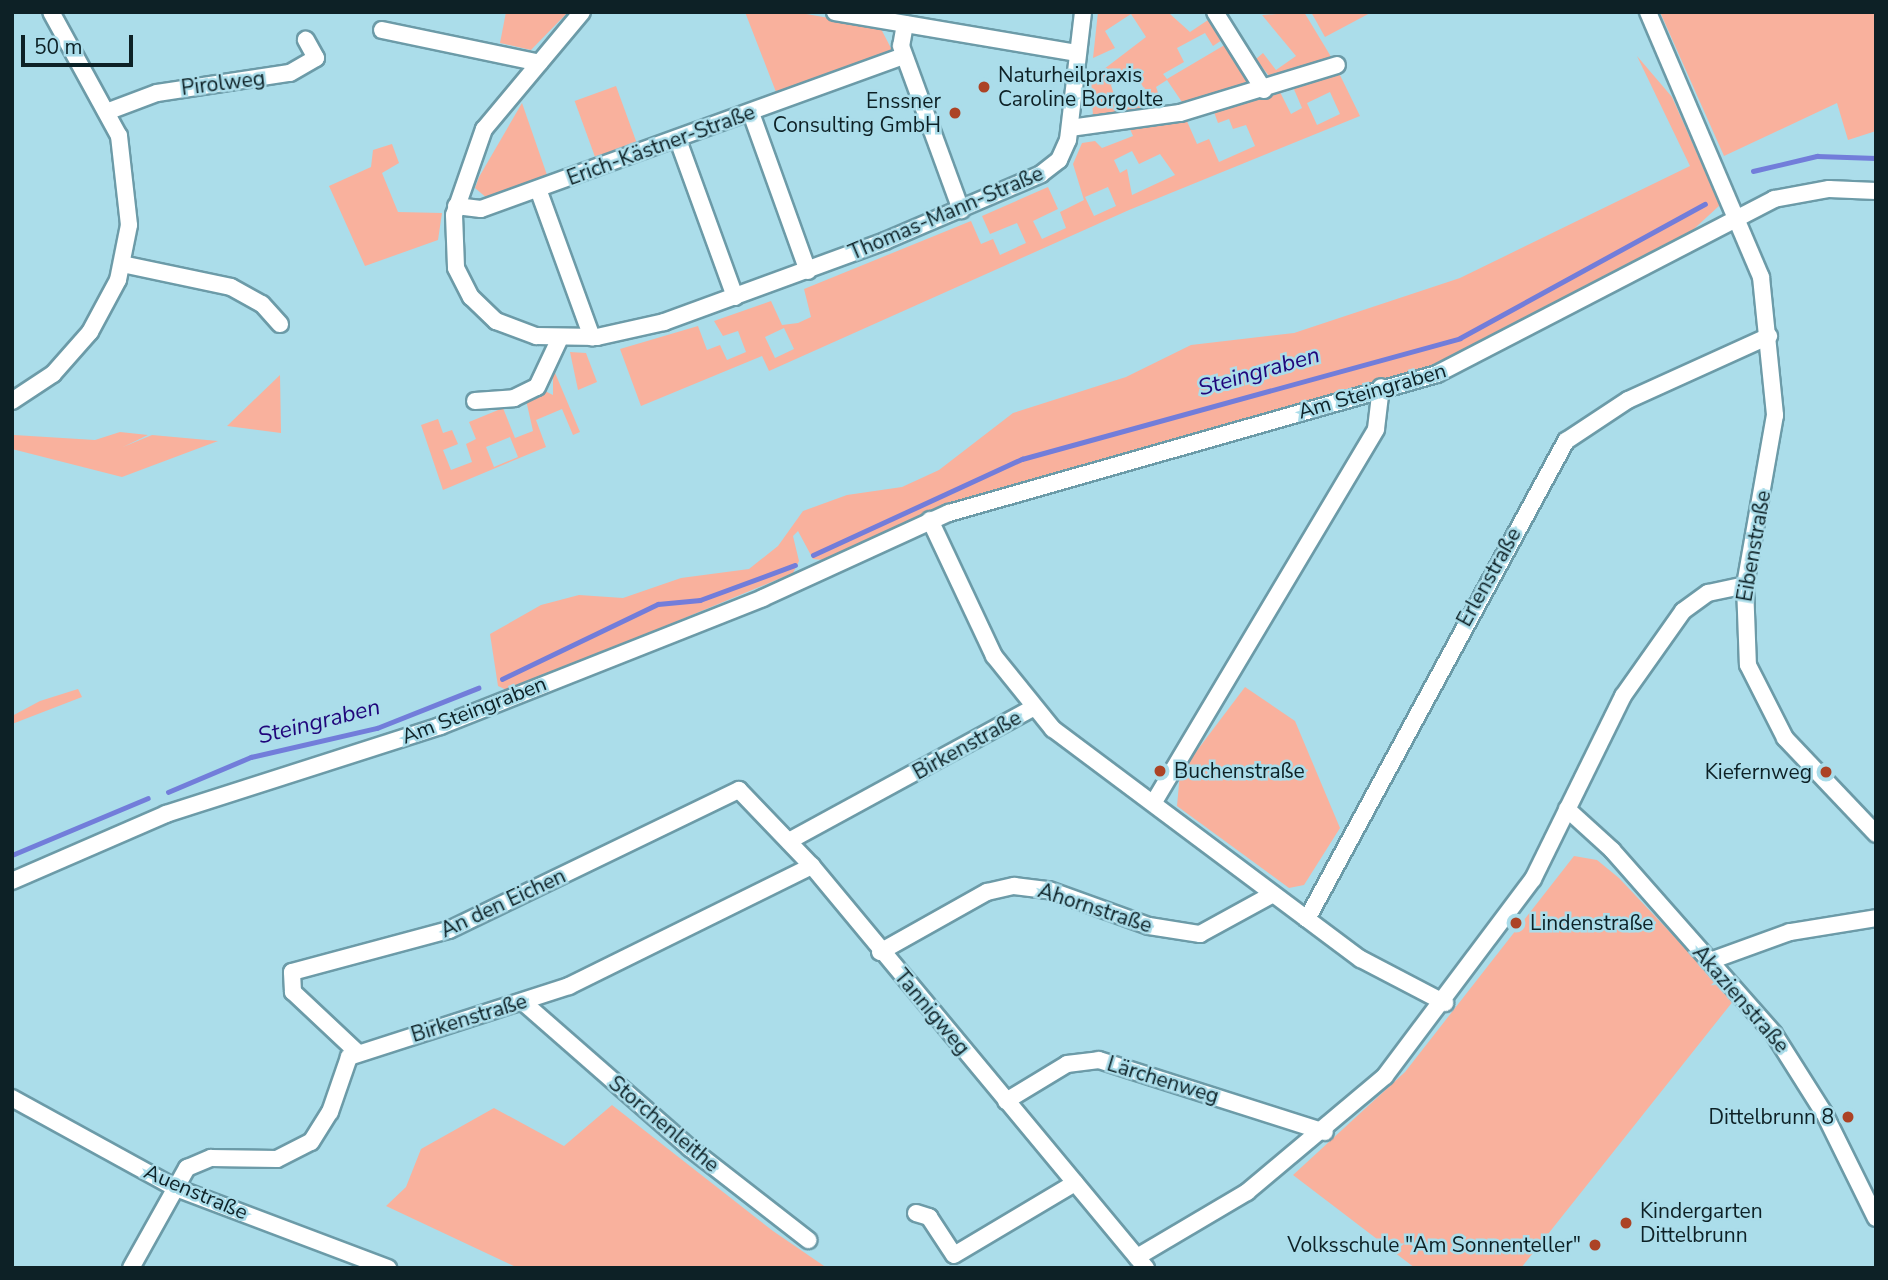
<!DOCTYPE html>
<html>
<head>
<meta charset="utf-8">
<style>
	body { margin:0 }
	#map { position:relative; width:1888px; height:1280px; overflow:hidden; background:#abddea; font-family:"Nunito Sans",sans-serif }
	div>[style] { position:absolute }
	[style*='--x'] { left:calc(var(--x)*1px); top:calc(var(--y)*1px); width:calc(var(--w)*1px); rotate:calc(var(--a)*1deg) }
	.green>* { inset:0; background:#f9b19d; transform-origin:0 0 }
	.stream>* { height:4.5px; margin:-2.25px; padding:0 2.25px; transform-origin:2.25px; border-radius:2.25px; background:#727dda }
	.roads { filter:drop-shadow(2px 0 #6c9ba8) drop-shadow(-2px 0 #6c9ba8) drop-shadow(0 2px #6c9ba8) drop-shadow(0 -2px #6c9ba8) }
	.street>* { height:16px; margin:-8px; padding:0 8px; transform-origin:8px; border-radius:8px; background:#fff }
	.dots>* { width:19px; height:19px; translate:-50% -50%; box-sizing:border-box; border:4px solid #abddea; border-radius:50% }
	span { translate:-50% -50%; white-space:nowrap; text-align:center; line-height:1.15; -webkit-text-stroke:5px #abddea; paint-order:stroke }
	.poi-label { font-size:21px; color:#0d2126 }
	.left { translate:0 -50%; text-align:left }
	.right { translate:-100% -50%; text-align:right }
	.street-label { font-size:21px; color:#0d2126 }
	.water-label { font-size:23px; color:#20067b; font-style:italic }
	.frame { position:absolute; inset:0; border:14px solid #0d2126; pointer-events:none }
	.scale { position:absolute; left:21px; top:35px; width:112px; height:32px; box-sizing:border-box; border:4px solid #0d2126; border-top:0; padding-left:9px; font-size:21px; line-height:24px; white-space:nowrap; color:#0d2126; -webkit-text-stroke:5px #abddea; paint-order:stroke }
</style>
</head>
<body>
<div id="map">
	<div class="green">
		<i style="clip-path:polygon(506px 12px,568px 12px,531px 50px,500px 43px)"></i>
		<i style="clip-path:polygon(745px 12px,795px 12px,880px 27px,892px 50px,873px 63px,870px 58px,776px 92px)"></i>
		<i style="clip-path:polygon(evenodd,1098px 12px,1170px 14px,1190px 32px,1211px 18px,1225px 38px,1213px 46px,1205px 33px,1177px 48px,1184px 62px,1163px 74px,1167px 79px,1228px 43px,1249px 81px,1184px 105px,1167px 80px,1156px 87px,1164px 110px,1093px 117px,1091px 79px,1146px 37px,1131px 14px,1105px 31px,1115px 48px,1093px 58px,1098px 12px,1134px 71px,1146px 92px,1118px 108px,1111px 85px,1134px 71px)"></i>
		<i style="clip-path:polygon(1304px 12px,1333px 60px,1269px 76px,1256px 59px,1263px 53px,1276px 70px,1296px 56px,1262px 15px)"></i>
		<i style="clip-path:polygon(1311px 12px,1372px 12px,1325px 37px)"></i>
		<i style="clip-path:polygon(1660px 12px,1876px 12px,1876px 131px,1848px 140px,1837px 103px,1724px 156px)"></i>
		<i style="clip-path:polygon(1637px 56px,1672px 97px,1720px 205px,1683px 239px,1449px 362px,930px 513px,824px 560px,813px 559px,798px 531px,793px 536px,799px 561px,793px 573px,509px 691px,498px 686px,490px 634px,541px 605px,579px 595px,623px 598px,681px 578px,749px 569px,778px 546px,803px 511px,847px 495px,902px 487px,939px 470px,1013px 413px,1126px 377px,1191px 345px,1294px 333px,1460px 278px,1690px 166px)"></i>
		<i style="clip-path:polygon(evenodd,1338px 71px,1360px 116px,1129px 210px,769px 371px,762px 356px,641px 406px,620px 349px,698px 326px,707px 350px,720px 345px,727px 360px,746px 352px,738px 331px,723px 336px,714px 321px,771px 301px,782px 325px,798px 323px,811px 317px,804px 289px,971px 221px,981px 244px,993px 239px,1000px 255px,1026px 243px,1017px 223px,990px 234px,982px 216px,1048px 187px,1058px 209px,1033px 221px,1042px 239px,1066px 228px,1060px 212px,1084px 200px,1073px 164px,1082px 143px,1095px 141px,1102px 148px,1133px 136px,1130px 129px,1186px 119px,1197px 144px,1209px 139px,1219px 162px,1255px 146px,1246px 125px,1233px 129px,1229px 119px,1218px 123px,1214px 112px,1280px 92px,1291px 114px,1302px 108px,1293px 87px,1338px 71px,1330px 92px,1340px 114px,1317px 125px,1307px 103px,1330px 92px,1338px 71px,1132px 151px,1139px 164px,1160px 154px,1175px 175px,1132px 195px,1127px 169px,1120px 173px,1114px 160px,1132px 151px,1338px 71px,1108px 187px,1116px 206px,1094px 216px,1085px 197px,1108px 187px,1338px 71px,784px 328px,794px 349px,775px 358px,765px 337px,784px 328px)"></i>
		<i style="left:616px;top:86px;width:61px;height:44px;rotate:70deg"></i>
		<i style="clip-path:polygon(522px 103px,547px 175px,488px 199px,475px 188px,479px 177px)"></i>
		<i style="clip-path:polygon(392px 144px,399px 163px,382px 173px,398px 212px,442px 213px,438px 240px,365px 266px,329px 186px,371px 167px,373px 150px)"></i>
		<i style="clip-path:polygon(570px 352px,586px 353px,597px 382px,578px 390px)"></i>
		<i style="clip-path:polygon(evenodd,553px 368px,580px 432px,573px 435px,562px 409px,536px 420px,546px 447px,443px 490px,421px 425px,438px 419px,443px 433px,452px 430px,458px 444px,443px 450px,451px 470px,472px 462px,466px 444px,476px 439px,469px 422px,503px 408px,515px 438px,533px 431px,526px 400px,543px 390px,553px 395px,553px 368px,510px 437px,518px 457px,494px 467px,486px 447px,510px 437px)"></i>
		<i style="clip-path:polygon(280px 375px,281px 433px,227px 426px)"></i>
		<i style="clip-path:polygon(120px 432px,148px 435px,123px 447px,152px 435px,218px 441px,122px 477px,12px 449px,14px 435px,95px 440px)"></i>
		<i style="clip-path:polygon(1245px 687px,1295px 721px,1340px 828px,1304px 885px,1289px 888px,1177px 806px,1180px 773px)"></i>
		<i style="clip-path:polygon(78px 689px,82px 697px,12px 724px,12px 716px,40px 701px)"></i>
		<i style="clip-path:polygon(1574px 856px,1597px 860px,1619px 878px,1734px 1000px,1521px 1268px,1415px 1268px,1293px 1175px,1405px 1072px)"></i>
		<i style="clip-path:polygon(612px 1105px,773px 1231px,827px 1268px,518px 1268px,386px 1206px,406px 1187px,421px 1149px,494px 1108px,564px 1146px)"></i>
	</div>
	<div class="stream">
		<i style="--x:1753;--y:171;--w:66;--a:-13.2"></i>
		<i style="--x:1817;--y:156;--w:59;--a:1.9"></i>
		<i style="--x:813;--y:555;--w:230;--a:-24.7"></i>
		<i style="--x:1022;--y:459;--w:454;--a:-15.4"></i>
		<i style="--x:1460;--y:338;--w:279;--a:-28.7"></i>
		<i style="--x:502;--y:679;--w:173;--a:-25.7"></i>
		<i style="--x:658;--y:604;--w:42;--a:-5.4"></i>
		<i style="--x:700;--y:600;--w:101;--a:-20.2"></i>
		<i style="--x:168;--y:792;--w:90;--a:-22.9"></i>
		<i style="--x:251;--y:757;--w:129;--a:-13"></i>
		<i style="--x:377;--y:728;--w:109;--a:-21.6"></i>
		<i style="--x:12;--y:855;--w:147;--a:-22.7"></i>
	</div>
	<div class="roads">
		<div class="street">
			<i style="--x:582;--y:12;--w:153;--a:129.9"></i>
			<i style="--x:484;--y:129;--w:91;--a:109.2"></i>
			<i style="--x:454;--y:215;--w:53;--a:87.8"></i>
			<i style="--x:456;--y:268;--w:33;--a:63"></i>
			<i style="--x:471;--y:297;--w:35;--a:44"></i>
			<i style="--x:496;--y:321;--w:43;--a:20.6"></i>
			<i style="--x:536;--y:336;--w:61;--a:0.9"></i>
			<i style="--x:597;--y:337;--w:69;--a:-12.6"></i>
			<i style="--x:664;--y:322;--w:235;--a:-20.1"></i>
			<i style="--x:885;--y:241;--w:170;--a:-23.2"></i>
			<i style="--x:1041;--y:174;--w:23;--a:-38"></i>
			<i style="--x:1059;--y:160;--w:22;--a:-66"></i>
			<i style="--x:1068;--y:140;--w:129;--a:-83.3"></i>
			<i style="--x:835;--y:12;--w:246;--a:9.6"></i>
			<i style="--x:1215;--y:12;--w:92;--a:57.9"></i>
			<i style="--x:1648;--y:12;--w:288;--a:66.9"></i>
			<i style="--x:1761;--y:277;--w:139;--a:84.2"></i>
			<i style="--x:1775;--y:415;--w:173;--a:100"></i>
			<i style="--x:1745;--y:585;--w:80;--a:87.9"></i>
			<i style="--x:1748;--y:665;--w:82;--a:63.1"></i>
			<i style="--x:1785;--y:738;--w:132;--a:46.5"></i>
			<i style="--x:905;--y:24;--w:22;--a:100"></i>
			<i style="--x:901;--y:46;--w:175;--a:69.9"></i>
			<i style="--x:382;--y:30;--w:161;--a:11.8"></i>
			<i style="--x:109;--y:111;--w:51;--a:-20.6"></i>
			<i style="--x:157;--y:93;--w:134;--a:-8.6"></i>
			<i style="--x:290;--y:73;--w:30;--a:-30"></i>
			<i style="--x:316;--y:58;--w:21;--a:-119"></i>
			<i style="--x:751;--y:113;--w:168;--a:70.2"></i>
			<i style="--x:1070;--y:128;--w:111;--a:-7.8"></i>
			<i style="--x:1180;--y:113;--w:164;--a:-17"></i>
			<i style="--x:678;--y:140;--w:167;--a:70"></i>
			<i style="--x:538;--y:189;--w:158;--a:70"></i>
			<i style="--x:456;--y:206;--w:25;--a:7"></i>
			<i style="--x:481;--y:209;--w:450;--a:-19.9"></i>
			<i style="--x:122;--y:264;--w:111;--a:11.9"></i>
			<i style="--x:231;--y:287;--w:35;--a:29"></i>
			<i style="--x:262;--y:304;--w:27;--a:48"></i>
			<i style="--x:12;--y:401;--w:49;--a:-33.4"></i>
			<i style="--x:53;--y:374;--w:56;--a:-48.6"></i>
			<i style="--x:90;--y:332;--w:59;--a:-61.7"></i>
			<i style="--x:118;--y:280;--w:56;--a:-78.7"></i>
			<i style="--x:129;--y:225;--w:90;--a:-96.4"></i>
			<i style="--x:119;--y:136;--w:141;--a:-118.7"></i>
			<i style="--x:475;--y:401;--w:39;--a:-4"></i>
			<i style="--x:514;--y:398;--w:25;--a:-26"></i>
			<i style="--x:537;--y:387;--w:54;--a:-64.9"></i>
			<i style="--x:930;--y:520;--w:150;--a:64.8"></i>
			<i style="--x:994;--y:656;--w:94;--a:51.1"></i>
			<i style="--x:1053;--y:729;--w:384;--a:36.8"></i>
			<i style="--x:1361;--y:959;--w:95;--a:27.6"></i>
			<i style="--x:1154;--y:802;--w:434;--a:-59.2"></i>
			<i style="--x:1376;--y:429;--w:42;--a:-83.2"></i>
			<i style="--x:1567;--y:809;--w:61;--a:42.3"></i>
			<i style="--x:1612;--y:850;--w:245;--a:48.6"></i>
			<i style="--x:1774;--y:1034;--w:93;--a:57.7"></i>
			<i style="--x:1824;--y:1113;--w:117;--a:63.7"></i>
			<i style="--x:789;--y:841;--w:278;--a:-28.6"></i>
			<i style="--x:12;--y:881;--w:168;--a:-23.5"></i>
			<i style="--x:166;--y:814;--w:288;--a:-17.8"></i>
			<i style="--x:440;--y:726;--w:347;--a:-21.6"></i>
			<i style="--x:763;--y:598;--w:205;--a:-24.6"></i>
			<i style="--x:949;--y:513;--w:507;--a:-15.9"></i>
			<i style="--x:1437;--y:374;--w:380;--a:-27.4"></i>
			<i style="--x:1774;--y:199;--w:56;--a:-10.3"></i>
			<i style="--x:1829;--y:189;--w:47;--a:2.4"></i>
			<i style="--x:1307;--y:919;--w:544;--a:-61.55"></i>
			<i style="--x:1566;--y:441;--w:74;--a:-33.5"></i>
			<i style="--x:1628;--y:400;--w:155;--a:-24.4"></i>
			<i style="--x:880;--y:952;--w:123;--a:-29.3"></i>
			<i style="--x:987;--y:892;--w:28;--a:-13"></i>
			<i style="--x:1014;--y:886;--w:35;--a:7"></i>
			<i style="--x:1049;--y:890;--w:106;--a:19.8"></i>
			<i style="--x:1149;--y:926;--w:52;--a:8.9"></i>
			<i style="--x:1200;--y:934;--w:83;--a:-28.7"></i>
			<i style="--x:1710;--y:961;--w:85;--a:-19.9"></i>
			<i style="--x:1790;--y:932;--w:87;--a:-9.2"></i>
			<i style="--x:523;--y:1002;--w:222;--a:41.2"></i>
			<i style="--x:690;--y:1148;--w:150;--a:37.9"></i>
			<i style="--x:357;--y:1052;--w:88;--a:-136.8"></i>
			<i style="--x:293;--y:992;--w:20;--a:-93"></i>
			<i style="--x:292;--y:972;--w:163;--a:-15"></i>
			<i style="--x:449;--y:930;--w:322;--a:-25.8"></i>
			<i style="--x:739;--y:790;--w:105;--a:46.2"></i>
			<i style="--x:812;--y:866;--w:523;--a:50.28"></i>
			<i style="--x:12;--y:1098;--w:187;--a:28.8"></i>
			<i style="--x:176;--y:1188;--w:227;--a:20.7"></i>
			<i style="--x:1006;--y:1101;--w:71;--a:-31.2"></i>
			<i style="--x:1067;--y:1064;--w:32;--a:-7"></i>
			<i style="--x:1099;--y:1060;--w:237;--a:17.7"></i>
			<i style="--x:916;--y:1213;--w:14;--a:17"></i>
			<i style="--x:929;--y:1217;--w:45;--a:56.7"></i>
			<i style="--x:954;--y:1255;--w:141;--a:-30.8"></i>
			<i style="--x:1137;--y:1257;--w:128;--a:-30.6"></i>
			<i style="--x:1247;--y:1192;--w:180;--a:-40"></i>
			<i style="--x:1385;--y:1076;--w:246;--a:-53.1"></i>
			<i style="--x:1533;--y:879;--w:204;--a:-63.8"></i>
			<i style="--x:1623;--y:696;--w:104;--a:-54.8"></i>
			<i style="--x:1683;--y:611;--w:31;--a:-36"></i>
			<i style="--x:1708;--y:593;--w:38;--a:-12"></i>
			<i style="--x:131;--y:1268;--w:115;--a:-60.8"></i>
			<i style="--x:187;--y:1168;--w:26;--a:-23"></i>
			<i style="--x:211;--y:1158;--w:66;--a:0.9"></i>
			<i style="--x:277;--y:1159;--w:38;--a:-27"></i>
			<i style="--x:311;--y:1142;--w:36;--a:-58"></i>
			<i style="--x:330;--y:1112;--w:58;--a:-70.9"></i>
			<i style="--x:349;--y:1057;--w:231;--a:-17.9"></i>
			<i style="--x:569;--y:986;--w:271;--a:-26.3"></i>
		</div>
	</div>
	<div class="dots">
		<i style="left:984px;top:87px;background:#ac4325"></i>
		<i style="left:955px;top:113px;background:#ac4325"></i>
		<i style="left:1160px;top:771px;background:#ac4325"></i>
		<i style="left:1826px;top:772px;background:#ac4325"></i>
		<i style="left:1516px;top:923px;background:#ac4325"></i>
		<i style="left:1848px;top:1117px;background:#ac4325"></i>
		<i style="left:1626px;top:1223px;background:#ac4325"></i>
		<i style="left:1595px;top:1245px;background:#ac4325"></i>
	</div>
	<div class="poi-label">
		<span class="left" style="left:998px;top:87px">Naturheilpraxis<br>Caroline Borgolte</span>
		<span class="right" style="left:941px;top:113px">Enssner<br>Consulting GmbH</span>
		<span class="left" style="left:1174px;top:771px">Buchenstraße</span>
		<span class="right" style="left:1812px;top:772px">Kiefernweg</span>
		<span class="left" style="left:1530px;top:923px">Lindenstraße</span>
		<span class="right" style="left:1834px;top:1117px">Dittelbrunn 8</span>
		<span class="left" style="left:1640px;top:1223px">Kindergarten<br>Dittelbrunn</span>
		<span class="right" style="left:1581px;top:1245px">Volksschule "Am Sonnenteller"</span>
	</div>
	<div class="street-label">
		<span style="left:223px;top:83px;rotate:-7deg">Pirolweg</span>
		<span style="left:661px;top:145px;rotate:-20deg">Erich-Kästner-Straße</span>
		<span style="left:946px;top:213px;rotate:-23deg">Thomas-Mann-Straße</span>
		<span style="left:1372px;top:391px;rotate:-16deg">Am Steingraben</span>
		<span style="left:1754px;top:546px;rotate:-80deg">Eibenstraße</span>
		<span style="left:1489px;top:577px;rotate:-61deg">Erlenstraße</span>
		<span style="left:474px;top:710px;rotate:-21deg">Am Steingraben</span>
		<span style="left:967px;top:745px;rotate:-29deg">Birkenstraße</span>
		<span style="left:503px;top:903px;rotate:-25deg">An den Eichen</span>
		<span style="left:1095px;top:908px;rotate:18deg">Ahornstraße</span>
		<span style="left:1741px;top:999px;rotate:49deg">Akazienstraße</span>
		<span style="left:932px;top:1012px;rotate:50deg">Tannigweg</span>
		<span style="left:469px;top:1018px;rotate:-17deg">Birkenstraße</span>
		<span style="left:1163px;top:1080px;rotate:17deg">Lärchenweg</span>
		<span style="left:664px;top:1124px;rotate:40deg">Storchenleithe</span>
		<span style="left:196px;top:1192px;rotate:23deg">Auenstraße</span>
	</div>
	<div class="water-label">
		<span style="left:1259px;top:372px;rotate:-16deg">Steingraben</span>
		<span style="left:319px;top:722px;rotate:-14deg">Steingraben</span>
	</div>
	<div class="frame"></div>
	<div class="scale">50 m</div>
</div>
</body>
</html>
